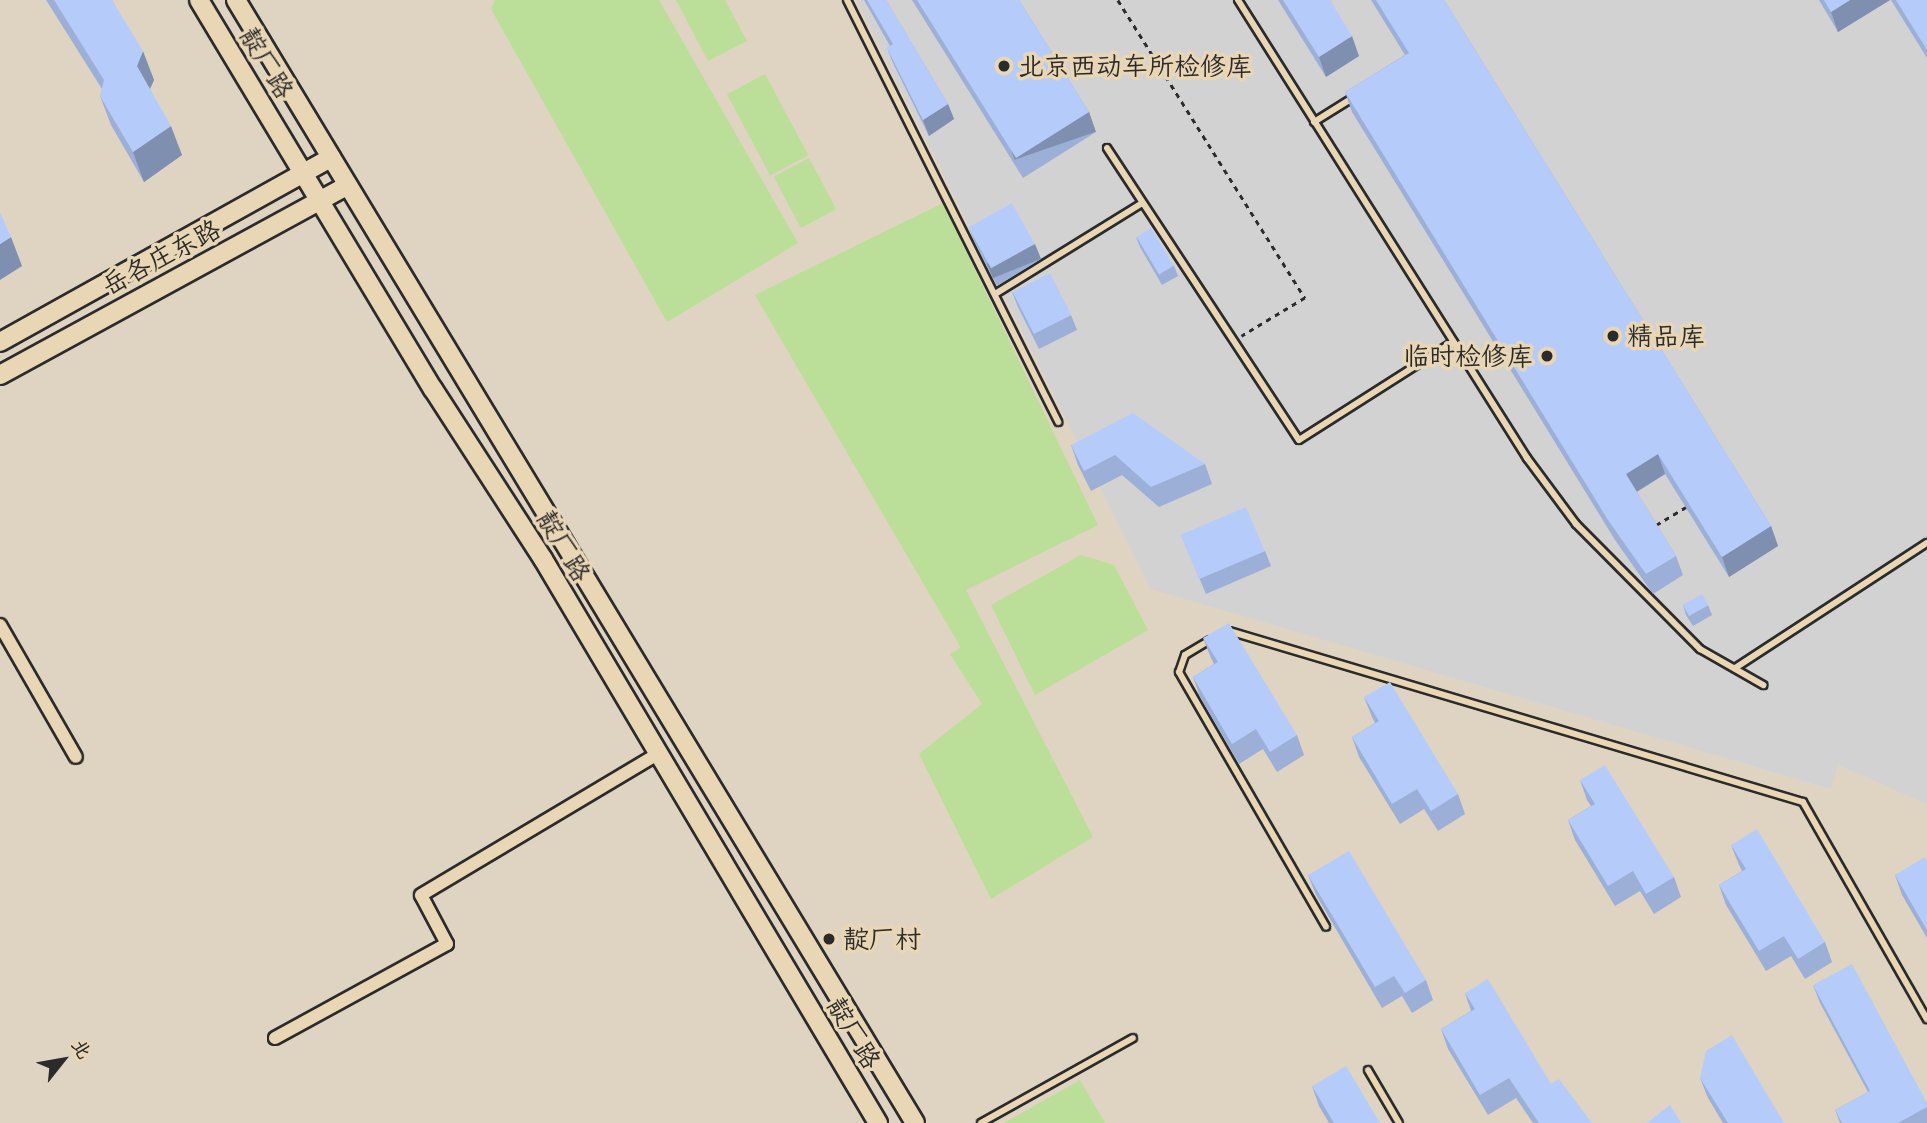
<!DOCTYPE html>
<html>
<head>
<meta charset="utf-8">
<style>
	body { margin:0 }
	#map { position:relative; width:1927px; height:1123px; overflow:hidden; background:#dfd4c2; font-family:"Shantell Sans","LXGW WenKai TC",sans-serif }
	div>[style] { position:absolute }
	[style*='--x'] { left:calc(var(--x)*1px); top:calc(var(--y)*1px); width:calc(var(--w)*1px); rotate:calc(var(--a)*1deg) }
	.built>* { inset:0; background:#d2d2d3 }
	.green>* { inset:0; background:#bbde98; transform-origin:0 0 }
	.path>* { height:2.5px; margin-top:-1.25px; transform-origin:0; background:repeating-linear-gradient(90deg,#2b2b2b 0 5px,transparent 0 10px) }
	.roads { filter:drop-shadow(2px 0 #2b2b2b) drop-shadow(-2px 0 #2b2b2b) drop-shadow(0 2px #2b2b2b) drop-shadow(0 -2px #2b2b2b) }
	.lane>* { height:6px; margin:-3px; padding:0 3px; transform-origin:3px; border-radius:3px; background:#e9d6b4 }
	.street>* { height:12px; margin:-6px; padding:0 6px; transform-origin:6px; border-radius:6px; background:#e9d6b4 }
	.secondary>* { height:18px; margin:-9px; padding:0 9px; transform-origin:9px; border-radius:9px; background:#e9d6b4 }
	.wall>* { inset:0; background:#9cafd7 }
	.shaded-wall>* { inset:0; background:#7f8faf; transform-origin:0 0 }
	.building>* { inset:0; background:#b5ccfa; transform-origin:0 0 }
	.dots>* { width:19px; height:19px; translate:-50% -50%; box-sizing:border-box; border:4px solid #e9d6b4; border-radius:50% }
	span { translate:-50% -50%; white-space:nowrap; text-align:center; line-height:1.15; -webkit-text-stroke:7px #e9d6b4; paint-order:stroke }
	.street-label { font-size:26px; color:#2b2b2b }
	.poi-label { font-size:26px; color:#2b2b2b }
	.left { translate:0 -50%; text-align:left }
	.right { translate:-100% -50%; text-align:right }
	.north { position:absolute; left:28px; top:1025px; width:70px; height:70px; -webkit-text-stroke:5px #e9d6b4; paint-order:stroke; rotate:59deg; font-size:19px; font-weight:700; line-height:28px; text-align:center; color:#2b2b2b }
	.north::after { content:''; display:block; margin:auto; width:24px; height:32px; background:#2b2b2b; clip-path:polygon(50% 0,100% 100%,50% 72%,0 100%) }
</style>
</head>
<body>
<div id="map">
	<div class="built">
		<i style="clip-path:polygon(856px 0,1927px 0,1927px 804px,1838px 765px,1831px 789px,1151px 589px)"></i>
	</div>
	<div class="green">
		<i style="clip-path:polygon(495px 0,659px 0,798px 243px,667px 322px,491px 9px)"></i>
		<i style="clip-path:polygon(676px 0,725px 0,747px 41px,708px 61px)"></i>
		<i style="left:765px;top:74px;width:92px;height:43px;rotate:62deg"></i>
		<i style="left:809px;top:158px;width:58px;height:40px;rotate:62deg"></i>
		<i style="clip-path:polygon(943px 203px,1098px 525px,966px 590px,1093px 837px,991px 899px,919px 754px,982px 704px,950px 654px,961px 648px,755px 295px)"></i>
		<i style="clip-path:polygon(1081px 555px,1114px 565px,1148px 630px,1035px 695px,991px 605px)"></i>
		<i style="clip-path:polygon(1080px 1080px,1105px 1123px,1004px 1123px)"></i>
	</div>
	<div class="path">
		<i style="--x:1118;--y:0;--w:352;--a:57.9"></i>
		<i style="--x:1305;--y:298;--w:74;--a:148.9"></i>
		<i style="--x:1656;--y:525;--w:35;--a:-31"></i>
	</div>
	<div class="roads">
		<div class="lane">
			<i style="--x:847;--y:0;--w:472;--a:63.4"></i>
			<i style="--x:1238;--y:0;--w:542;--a:57.75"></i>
			<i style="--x:1527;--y:458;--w:82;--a:53.4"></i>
			<i style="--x:1576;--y:524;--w:176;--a:45.2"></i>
			<i style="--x:1700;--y:649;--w:73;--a:29.7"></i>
			<i style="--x:1314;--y:122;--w:47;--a:-32"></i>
			<i style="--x:1107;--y:148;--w:349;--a:56.7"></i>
			<i style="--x:1299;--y:440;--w:183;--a:-32.5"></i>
			<i style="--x:995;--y:294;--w:172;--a:-31.7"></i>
			<i style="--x:1229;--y:631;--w:599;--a:16.59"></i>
			<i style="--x:1803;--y:802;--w:250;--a:60.3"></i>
			<i style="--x:1210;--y:640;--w:29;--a:149"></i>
			<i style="--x:1185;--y:655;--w:18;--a:109"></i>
			<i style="--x:1179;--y:672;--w:294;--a:60"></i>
			<i style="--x:1735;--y:668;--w:229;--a:-33.1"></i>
			<i style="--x:1368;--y:1070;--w:61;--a:59.7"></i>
			<i style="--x:981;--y:1123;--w:174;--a:-29.2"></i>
		</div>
		<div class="street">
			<i style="--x:0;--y:625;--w:152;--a:60.1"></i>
			<i style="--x:275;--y:1038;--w:196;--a:-28.7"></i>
			<i style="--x:447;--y:944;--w:55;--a:-118"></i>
			<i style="--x:421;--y:895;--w:274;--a:-30.8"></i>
		</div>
		<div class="secondary">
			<i style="--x:199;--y:0;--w:454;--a:59"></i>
			<i style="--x:433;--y:389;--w:202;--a:57.1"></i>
			<i style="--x:543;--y:559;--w:656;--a:59.29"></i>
			<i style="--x:236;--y:0;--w:1312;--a:58.84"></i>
			<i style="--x:0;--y:342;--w:379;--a:-29.1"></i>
			<i style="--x:0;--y:375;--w:396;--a:-28.6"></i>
		</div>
	</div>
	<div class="wall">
		<i style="clip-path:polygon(46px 0,112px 0,154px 80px,150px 89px,182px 155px,144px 182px,111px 125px,100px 96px,102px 89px)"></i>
		<i style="clip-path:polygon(864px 0,886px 0,948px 104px,954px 119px,929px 136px,893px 63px,887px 48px,890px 46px)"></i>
		<i style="clip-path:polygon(912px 0,1019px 0,1089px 112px,1096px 132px,1023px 178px)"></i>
		<i style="clip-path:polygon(1278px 0,1330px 0,1359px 56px,1326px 77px)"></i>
		<i style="clip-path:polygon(1371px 0,1444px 0,1771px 526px,1778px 546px,1729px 577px,1665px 474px,1637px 492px,1676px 556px,1683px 575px,1653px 594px,1615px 540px,1352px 112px,1345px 92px,1405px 55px)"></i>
		<i style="clip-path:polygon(1819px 0,1890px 0,1838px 32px)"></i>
		<i style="clip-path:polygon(1891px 0,1927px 0,1927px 58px)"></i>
		<i style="clip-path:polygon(969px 228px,1041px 259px,997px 286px,975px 243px)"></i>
		<i style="clip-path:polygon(1136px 237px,1174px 266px,1178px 276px,1162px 285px,1140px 247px)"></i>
		<i style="clip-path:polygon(1012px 292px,1071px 315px,1077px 330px,1039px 349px,1018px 307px)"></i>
		<i style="clip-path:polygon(1071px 445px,1205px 464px,1212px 484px,1159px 507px,1122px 475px,1091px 491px,1078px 465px)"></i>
		<i style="clip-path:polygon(1181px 535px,1265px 551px,1271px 566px,1206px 594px)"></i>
		<i style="clip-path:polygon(1683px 605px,1708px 605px,1712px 615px,1693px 626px,1686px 615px)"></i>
		<i style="clip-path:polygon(1203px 638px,1297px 735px,1304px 755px,1277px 772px,1263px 749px,1239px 764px,1200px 697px,1193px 677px,1214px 664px,1211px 658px)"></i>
		<i style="clip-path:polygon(1364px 697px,1458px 794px,1465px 814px,1438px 831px,1424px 809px,1400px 824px,1359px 757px,1352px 737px,1375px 723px,1372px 717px)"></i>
		<i style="clip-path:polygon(1580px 780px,1674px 877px,1681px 897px,1654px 914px,1640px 891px,1615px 906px,1575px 840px,1568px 820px,1591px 806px,1587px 800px)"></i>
		<i style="clip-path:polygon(1731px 845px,1825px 942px,1832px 962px,1805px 979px,1791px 956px,1766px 971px,1726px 905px,1719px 885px,1742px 871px,1739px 865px)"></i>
		<i style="clip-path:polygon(1927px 861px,1927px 938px,1902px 895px,1895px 875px)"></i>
		<i style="clip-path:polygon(1308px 875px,1426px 980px,1433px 1000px,1412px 1013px,1402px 996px,1382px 1008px,1316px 895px)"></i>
		<i style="clip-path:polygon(1813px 985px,1927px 1103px,1927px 1123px,1840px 1123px,1835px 1110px,1868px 1092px,1820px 1003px)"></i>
		<i style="clip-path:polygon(1465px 993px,1551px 1084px,1592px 1123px,1533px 1123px,1516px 1098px,1488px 1115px,1448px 1049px,1441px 1029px,1471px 1011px)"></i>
		<i style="clip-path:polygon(1700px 1078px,1784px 1123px,1723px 1123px,1708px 1098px)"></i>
		<i style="clip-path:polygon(1312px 1086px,1380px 1123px,1329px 1123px,1319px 1106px)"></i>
	</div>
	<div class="shaded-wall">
		<i style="clip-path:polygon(1850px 0,1890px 0,1838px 32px,1831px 12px)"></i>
		<i style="clip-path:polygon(1352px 36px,1359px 56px,1326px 77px,1319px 57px)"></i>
		<i style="clip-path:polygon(143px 51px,154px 80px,147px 95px,137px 66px)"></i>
		<i style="clip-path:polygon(948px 104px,954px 119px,929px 136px,923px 120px)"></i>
		<i style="left:1089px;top:112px;width:21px;height:86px;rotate:71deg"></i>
		<i style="clip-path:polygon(171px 126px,182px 155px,144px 182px,133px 152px)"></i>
		<i style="clip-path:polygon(11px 237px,22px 266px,0 280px,0 244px)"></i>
		<i style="left:1035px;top:244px;width:16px;height:52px;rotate:68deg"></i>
		<i style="clip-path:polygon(1658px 454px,1665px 474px,1633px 494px,1626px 474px)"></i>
		<i style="clip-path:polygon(1771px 526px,1778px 546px,1729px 577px,1722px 557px)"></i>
	</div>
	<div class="building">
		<i style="clip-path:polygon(54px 0,112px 0,143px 51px,137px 66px,171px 126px,133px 152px,100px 96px,104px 80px)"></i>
		<i style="clip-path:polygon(867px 0,886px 0,948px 104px,923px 120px,887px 48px,893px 44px)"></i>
		<i style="clip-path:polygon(917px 0,1019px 0,1089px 112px,1016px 158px)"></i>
		<i style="clip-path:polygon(1283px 0,1330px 0,1352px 36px,1319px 57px)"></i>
		<i style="clip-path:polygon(1376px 0,1444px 0,1771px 526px,1722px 557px,1658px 454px,1626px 474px,1676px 556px,1646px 574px,1608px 520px,1345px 92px,1409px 53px)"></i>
		<i style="clip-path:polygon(1824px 0,1850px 0,1831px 12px)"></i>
		<i style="clip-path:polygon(1896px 0,1927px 0,1927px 50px)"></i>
		<i style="left:1012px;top:203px;width:47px;height:50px;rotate:61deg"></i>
		<i style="clip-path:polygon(0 212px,11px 237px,0 244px)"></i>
		<i style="left:1151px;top:228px;width:44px;height:17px;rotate:59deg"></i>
		<i style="left:1050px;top:273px;width:47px;height:42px;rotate:63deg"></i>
		<i style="clip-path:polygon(1133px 413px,1205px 464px,1151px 487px,1115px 455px,1084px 471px,1071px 445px)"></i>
		<i style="left:1246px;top:507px;width:48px;height:71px;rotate:67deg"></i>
		<i style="left:1702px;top:594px;width:13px;height:22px;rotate:61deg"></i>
		<i style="clip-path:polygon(1229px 623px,1297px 735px,1270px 752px,1256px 729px,1232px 744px,1193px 677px,1218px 662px,1203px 638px)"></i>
		<i style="clip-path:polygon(1390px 682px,1458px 794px,1431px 811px,1417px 789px,1392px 804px,1352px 737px,1379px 721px,1364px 697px)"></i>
		<i style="clip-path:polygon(1605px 765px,1674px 877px,1646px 894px,1633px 871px,1608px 886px,1568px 820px,1595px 804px,1580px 780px)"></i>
		<i style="clip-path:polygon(1757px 829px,1825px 942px,1798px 959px,1784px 936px,1759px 951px,1719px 885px,1746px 869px,1731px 845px)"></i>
		<i style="clip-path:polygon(1349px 851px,1426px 980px,1405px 993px,1394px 976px,1375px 987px,1308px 875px)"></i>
		<i style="clip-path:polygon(1925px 857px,1927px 861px,1927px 930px,1895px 875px)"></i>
		<i style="clip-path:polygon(1852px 964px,1927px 1103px,1927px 1107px,1898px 1123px,1842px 1123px,1835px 1110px,1870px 1091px,1813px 985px)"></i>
		<i style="clip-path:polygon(1488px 979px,1551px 1084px,1559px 1079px,1592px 1123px,1539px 1123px,1509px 1078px,1480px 1095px,1441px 1029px,1475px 1009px,1465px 993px)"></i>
		<i style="clip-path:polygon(1732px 1035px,1784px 1123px,1728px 1123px,1700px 1078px,1706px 1051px)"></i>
		<i style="clip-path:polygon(1346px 1066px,1380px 1123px,1334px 1123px,1312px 1086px)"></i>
		<i style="clip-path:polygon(1670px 1105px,1681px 1123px,1647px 1123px)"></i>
	</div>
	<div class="dots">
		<i style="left:1004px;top:66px;background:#2b2b2b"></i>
		<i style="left:1613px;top:336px;background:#2b2b2b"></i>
		<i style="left:1547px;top:356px;background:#2b2b2b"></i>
		<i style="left:829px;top:939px;background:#2b2b2b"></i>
	</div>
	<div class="street-label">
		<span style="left:267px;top:63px;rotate:59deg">靛厂路</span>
		<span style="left:161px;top:257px;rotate:-28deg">岳各庄东路</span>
		<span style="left:564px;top:546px;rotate:59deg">靛厂路</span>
		<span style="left:854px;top:1033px;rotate:59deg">靛厂路</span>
	</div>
	<div class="poi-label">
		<span class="left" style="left:1018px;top:66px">北京西动车所检修库</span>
		<span class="left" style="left:1627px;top:336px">精品库</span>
		<span class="right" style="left:1533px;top:356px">临时检修库</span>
		<span class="left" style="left:843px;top:939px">靛厂村</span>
	</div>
	<div class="north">北</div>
</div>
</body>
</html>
